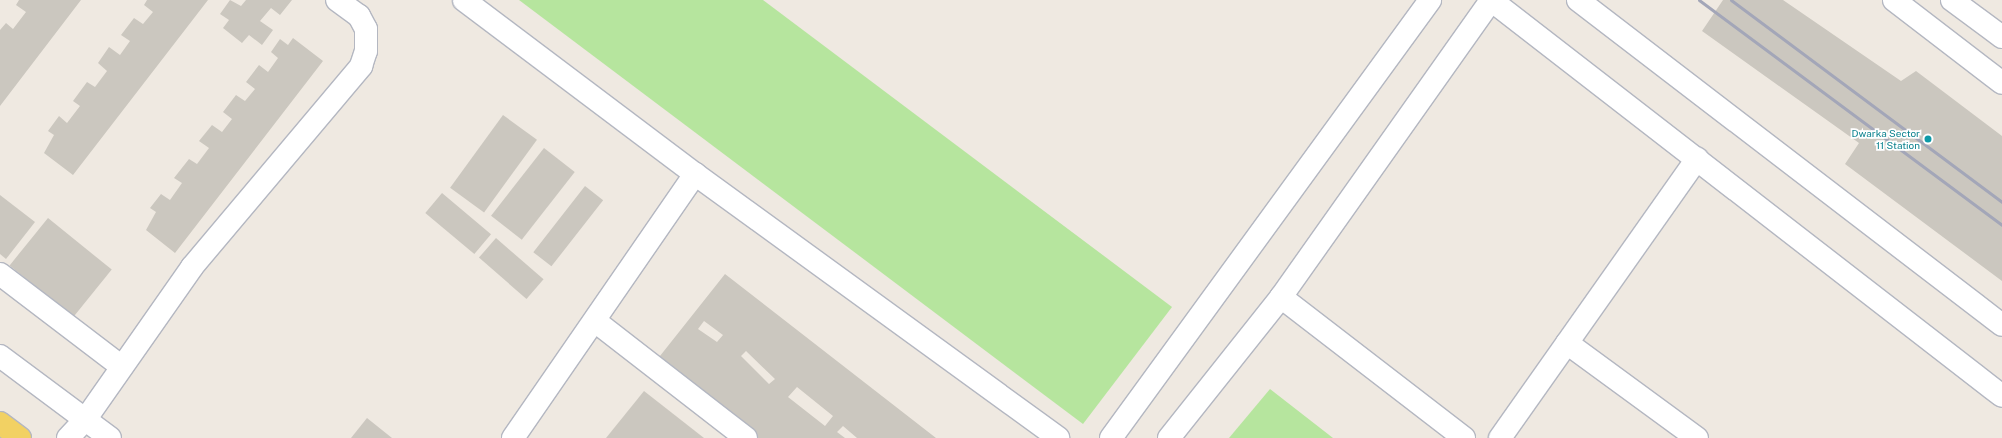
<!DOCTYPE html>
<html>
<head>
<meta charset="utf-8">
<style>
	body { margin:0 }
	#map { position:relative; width:2002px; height:438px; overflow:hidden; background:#efe9e1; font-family:"Public Sans",sans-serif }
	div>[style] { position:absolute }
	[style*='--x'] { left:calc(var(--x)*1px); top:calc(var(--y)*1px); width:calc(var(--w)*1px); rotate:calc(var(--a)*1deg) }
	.green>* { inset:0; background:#b6e59e }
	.building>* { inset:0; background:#cbc7bf; transform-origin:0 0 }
	.roads { filter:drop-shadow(1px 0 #b4b7c1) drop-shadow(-1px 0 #b4b7c1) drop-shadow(0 1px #b4b7c1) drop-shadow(0 -1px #b4b7c1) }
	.minor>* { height:22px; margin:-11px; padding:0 11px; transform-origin:11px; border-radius:11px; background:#fff }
	.major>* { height:22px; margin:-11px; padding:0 11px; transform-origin:11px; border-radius:11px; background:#f2d163 }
	.rail>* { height:3px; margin:-1.5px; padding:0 1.5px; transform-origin:1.5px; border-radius:1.5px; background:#a3a6b8 }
	.dots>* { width:11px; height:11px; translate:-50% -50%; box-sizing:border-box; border:2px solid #fff; border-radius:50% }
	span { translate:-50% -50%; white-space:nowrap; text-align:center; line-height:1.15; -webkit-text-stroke:3.5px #fff; paint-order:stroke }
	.culture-label { font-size:10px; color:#0d838f }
	.right { translate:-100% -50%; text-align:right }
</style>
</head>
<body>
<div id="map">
	<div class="green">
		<i style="clip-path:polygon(519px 0,763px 0,1172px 307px,1083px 424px)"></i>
		<i style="clip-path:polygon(1270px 389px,1333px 438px,1229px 438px)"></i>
	</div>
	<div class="building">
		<i style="clip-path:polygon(19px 0,81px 0,0 106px,0 30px,6px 23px,13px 29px,26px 12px,16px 5px)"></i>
		<i style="clip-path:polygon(147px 0,208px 0,73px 175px,44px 153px,54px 135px,48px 131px,59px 116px,67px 123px,80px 106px,73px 101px,87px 82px,95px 87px,107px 71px,98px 63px,109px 47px,120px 55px,130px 41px,121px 35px,134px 18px,143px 24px,153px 12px,144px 5px)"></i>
		<i style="clip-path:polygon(230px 0,241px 6px,246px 0,292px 0,280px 15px,271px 8px,260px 21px,273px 30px,262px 45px,249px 35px,242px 43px,223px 28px,229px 20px,220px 14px)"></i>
		<i style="clip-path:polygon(1723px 0,1783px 0,1901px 81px,1916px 71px,2002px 136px,2002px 281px,1845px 164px,1859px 143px,1702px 31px)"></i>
		<i style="clip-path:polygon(293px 38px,323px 61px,175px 253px,146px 230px,156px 212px,150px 208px,161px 194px,170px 200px,182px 183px,174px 178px,189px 159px,197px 164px,209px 148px,199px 141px,212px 125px,222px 132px,232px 119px,223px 112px,236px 95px,245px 101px,255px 89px,246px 82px,259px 65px,268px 72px,278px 58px,271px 52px,280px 39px,288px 45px)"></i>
		<i style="left:503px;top:115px;width:42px;height:90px;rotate:36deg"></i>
		<i style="left:544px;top:148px;width:39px;height:86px;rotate:38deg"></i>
		<i style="left:585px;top:186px;width:23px;height:84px;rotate:38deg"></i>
		<i style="left:442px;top:193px;width:64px;height:26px;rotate:40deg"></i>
		<i style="clip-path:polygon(0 195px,35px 222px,6px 259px,0 254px)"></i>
		<i style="left:48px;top:218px;width:82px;height:61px;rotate:39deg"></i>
		<i style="left:496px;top:238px;width:63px;height:26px;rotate:41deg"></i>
		<i style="clip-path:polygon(evenodd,725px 274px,936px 438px,857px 438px,843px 426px,837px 432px,845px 438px,756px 438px,656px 361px,725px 274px,704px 321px,723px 335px,717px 342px,698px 329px,704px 321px,725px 274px,746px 351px,775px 379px,769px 384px,741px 356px,746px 351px,725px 274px,797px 387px,833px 416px,825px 426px,788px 397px,797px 387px)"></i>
		<i style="clip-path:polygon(644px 391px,704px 438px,606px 438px)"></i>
		<i style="clip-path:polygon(367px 418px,392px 438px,351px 438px)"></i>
	</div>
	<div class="roads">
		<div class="minor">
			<i style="--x:464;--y:0;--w:289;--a:37"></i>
			<i style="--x:695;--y:174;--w:449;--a:36"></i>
			<i style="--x:1491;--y:0;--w:646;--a:37.77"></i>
			<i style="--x:1578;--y:0;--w:534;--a:37.47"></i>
			<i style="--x:1894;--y:0;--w:136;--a:37.5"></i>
			<i style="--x:1952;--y:0;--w:62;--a:36.5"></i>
			<i style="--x:0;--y:274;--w:153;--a:37.3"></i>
			<i style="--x:1281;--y:297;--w:231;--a:37.6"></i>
			<i style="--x:595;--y:321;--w:191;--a:37.8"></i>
			<i style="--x:1567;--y:343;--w:161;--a:36.2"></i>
			<i style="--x:0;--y:356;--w:137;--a:36.7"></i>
			<i style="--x:68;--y:438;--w:25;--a:-47"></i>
			<i style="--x:85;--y:420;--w:187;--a:-55"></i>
			<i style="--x:192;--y:267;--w:263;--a:-49.9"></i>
			<i style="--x:361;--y:66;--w:16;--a:-72"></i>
			<i style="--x:366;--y:51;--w:22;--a:-90"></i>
			<i style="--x:366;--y:29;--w:15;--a:-118"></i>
			<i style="--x:359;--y:16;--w:27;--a:-144"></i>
			<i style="--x:513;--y:438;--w:321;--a:-55.4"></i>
			<i style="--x:1111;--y:438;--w:542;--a:-53.93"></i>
			<i style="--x:1169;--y:438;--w:180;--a:-51.5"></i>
			<i style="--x:1281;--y:297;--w:364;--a:-54.7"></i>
			<i style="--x:1500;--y:438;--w:342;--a:-54.8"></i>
		</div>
		<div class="major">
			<i style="--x:0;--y:423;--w:25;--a:37"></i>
		</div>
	</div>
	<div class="rail">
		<i style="--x:1699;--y:0;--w:377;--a:36.6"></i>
		<i style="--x:1731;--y:0;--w:338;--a:36.7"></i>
	</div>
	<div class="dots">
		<i style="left:1928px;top:139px;background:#0f9aa8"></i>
	</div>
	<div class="culture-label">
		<span class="right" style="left:1920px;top:139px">Dwarka Sector<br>11 Station</span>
	</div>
</div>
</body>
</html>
